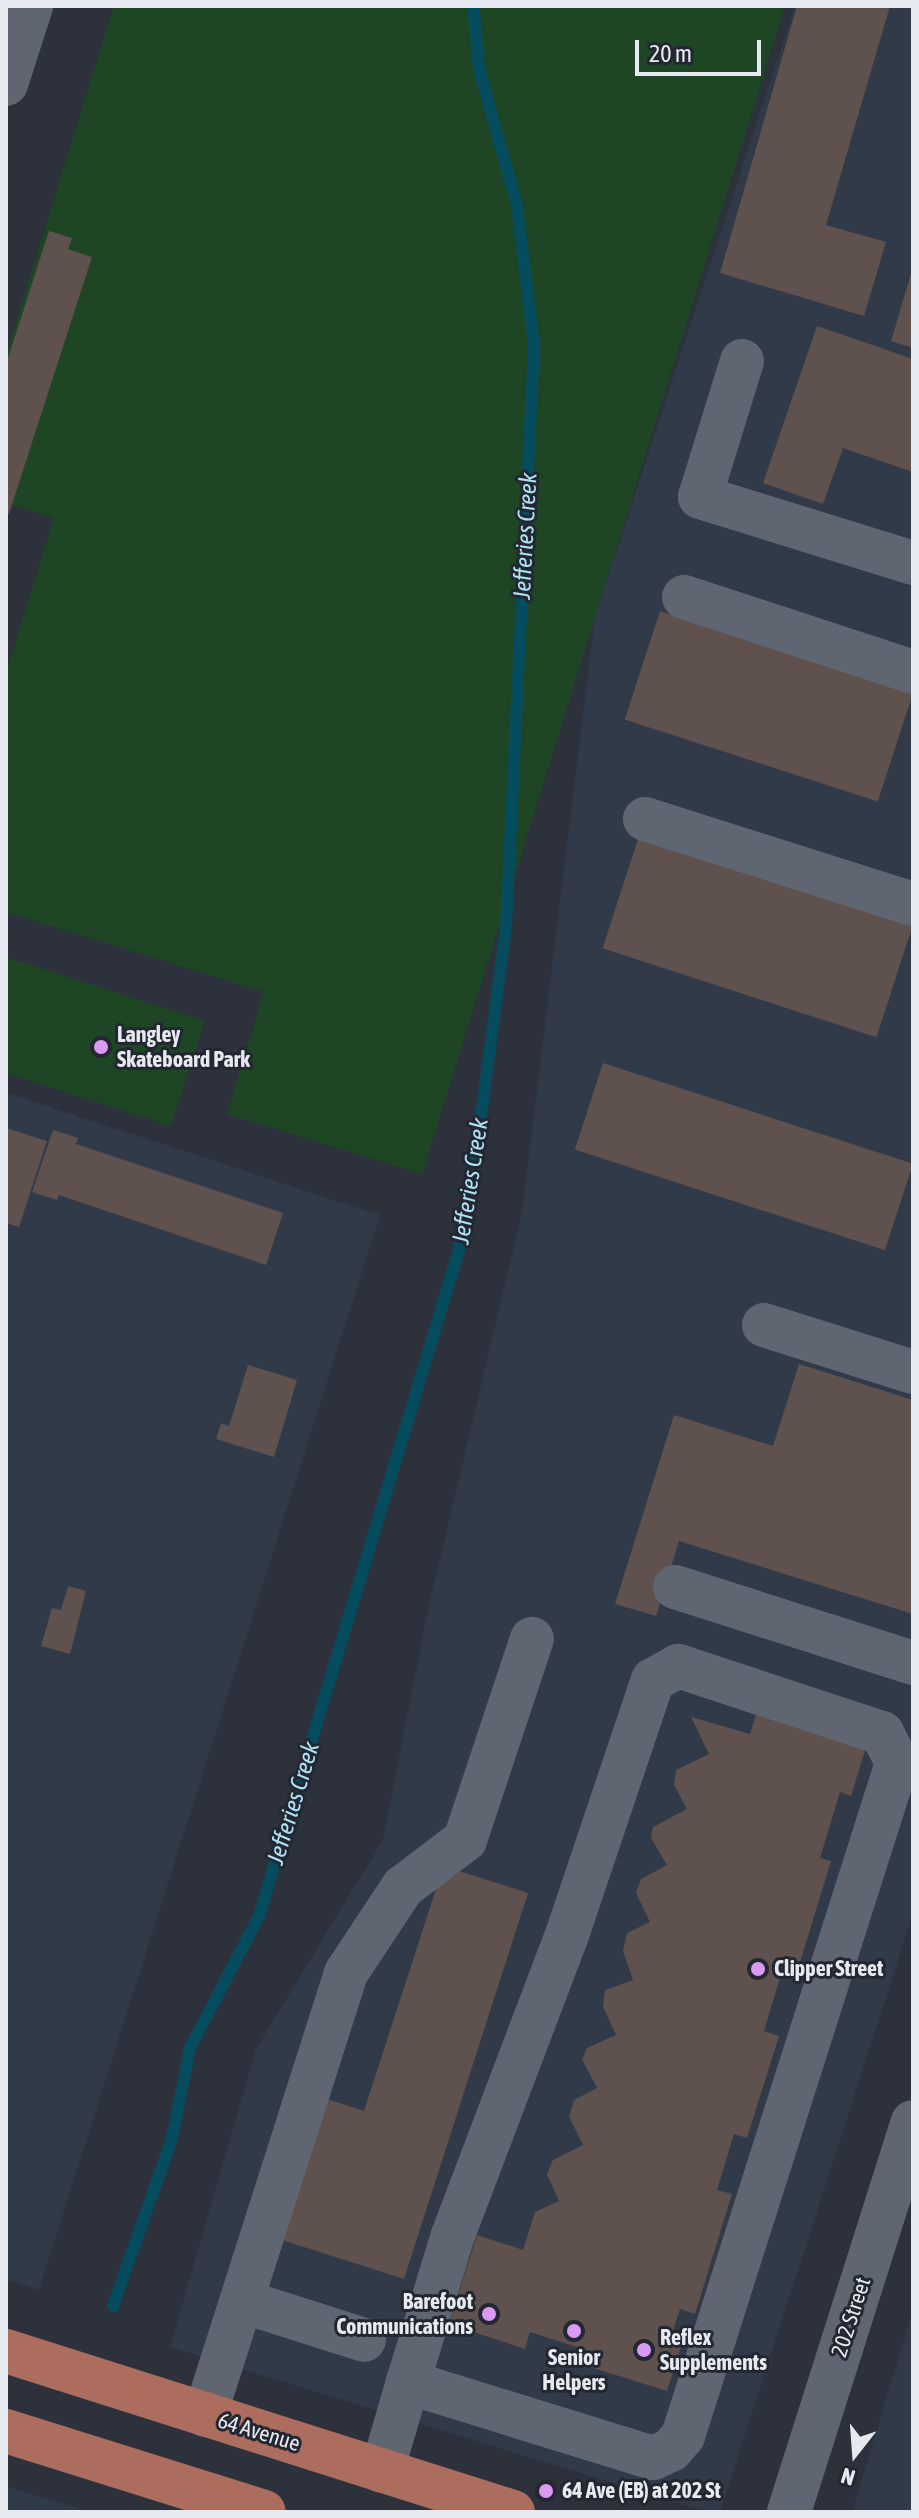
<!DOCTYPE html>
<html>
<head>
<meta charset="utf-8">
<style>
	body { margin:0 }
	#map { position:relative; width:919px; height:2518px; overflow:hidden; background:#2c313b; font-family:"Asap Condensed",sans-serif }
	div>[style] { position:absolute }
	[style*='--x'] { left:calc(var(--x)*1px); top:calc(var(--y)*1px); width:calc(var(--w)*1px); rotate:calc(var(--a)*1deg) }
	.built>* { inset:0; background:#313a49 }
	.green>* { inset:0; background:#1e4624 }
	.stream>* { height:12px; margin:-6px; padding:0 6px; transform-origin:6px; border-radius:6px; background:#054d5e }
	.building>* { inset:0; background:#5f514d; transform-origin:0 0 }
	.minor>* { height:44px; margin:-22px; padding:0 22px; transform-origin:22px; border-radius:22px; background:#606671 }
	.major>* { height:44px; margin:-22px; padding:0 22px; transform-origin:22px; border-radius:22px; background:#ac6d5e }
	.dots>* { width:22px; height:22px; translate:-50% -50%; box-sizing:border-box; border:4px solid #222731; border-radius:50% }
	span { translate:-50% -50%; white-space:nowrap; text-align:center; line-height:1.15; -webkit-text-stroke:6px #222731; paint-order:stroke }
	.poi-label { font-size:22px; color:#e6eaf0; font-weight:700 }
	.left { translate:0 -50%; text-align:left }
	.right { translate:-100% -50%; text-align:right }
	.street-label { font-size:22px; color:#e6eaf0 }
	.water-label { font-size:24px; color:#aee2f3; font-style:italic }
	.frame { position:absolute; inset:0; border:8px solid #e6eaf0; pointer-events:none }
	.north { position:absolute; left:815px; top:2414px; width:80px; height:80px; -webkit-text-stroke:6px #222731; paint-order:stroke; rotate:197deg; font-size:22px; font-weight:700; line-height:32px; text-align:center; color:#e6eaf0 }
	.north::after { content:''; display:block; margin:auto; width:28px; height:36px; background:#e6eaf0; clip-path:polygon(50% 0,100% 100%,50% 72%,0 100%) }
	.scale { position:absolute; left:635px; top:40px; width:126px; height:36px; box-sizing:border-box; border:4px solid #e6eaf0; border-top:0; padding-left:10px; font-size:24px; line-height:28px; white-space:nowrap; color:#e6eaf0; -webkit-text-stroke:6px #222731; paint-order:stroke }
</style>
</head>
<body>
<div id="map">
	<div class="built">
		<i style="clip-path:polygon(795px 6px,913px 6px,913px 1914px,720px 2512px,708px 2512px,170px 2347px,256px 2049px,383px 1840px,427px 1614px,522px 1212px,595px 616px)"></i>
		<i style="clip-path:polygon(6px 1093px,380px 1215px,39px 2290px,6px 2279px)"></i>
		<i style="clip-path:polygon(913px 2309px,913px 2512px,852px 2512px)"></i>
		<i style="clip-path:polygon(6px 2486px,89px 2512px,6px 2512px)"></i>
	</div>
	<div class="green">
		<i style="clip-path:polygon(114px 6px,785px 6px,422px 1174px,227px 1114px,264px 992px,6px 912px,6px 673px,54px 518px,6px 503px,6px 354px)"></i>
		<i style="clip-path:polygon(6px 957px,205px 1021px,171px 1126px,6px 1073px)"></i>
	</div>
	<div class="stream">
		<i style="--x:113;--y:2306;--w:178;--a:-70.6"></i>
		<i style="--x:172;--y:2138;--w:92;--a:-78.7"></i>
		<i style="--x:190;--y:2048;--w:149;--a:-62.4"></i>
		<i style="--x:259;--y:1916;--w:724;--a:-73.29"></i>
		<i style="--x:467;--y:1223;--w:298;--a:-82.5"></i>
		<i style="--x:506;--y:928;--w:584;--a:-87.25"></i>
		<i style="--x:534;--y:345;--w:140;--a:-97"></i>
		<i style="--x:517;--y:206;--w:142;--a:-105.5"></i>
		<i style="--x:479;--y:69;--w:63;--a:-95.4"></i>
	</div>
	<div class="building">
		<i style="clip-path:polygon(797px 6px,890px 6px,826px 225px,886px 242px,864px 316px,720px 273px)"></i>
		<i style="clip-path:polygon(49px 231px,72px 238px,68px 249px,92px 257px,9px 514px,6px 513px,6px 364px)"></i>
		<i style="clip-path:polygon(912px 270px,913px 270px,913px 348px,891px 341px)"></i>
		<i style="clip-path:polygon(817px 326px,913px 359px,913px 472px,843px 448px,823px 504px,763px 483px)"></i>
		<i style="left:660px;top:611px;width:266px;height:114px;rotate:18deg"></i>
		<i style="left:639px;top:836px;width:288px;height:118px;rotate:18deg"></i>
		<i style="left:603px;top:1063px;width:326px;height:91px;rotate:18deg"></i>
		<i style="clip-path:polygon(6px 1128px,47px 1141px,19px 1227px,6px 1223px)"></i>
		<i style="clip-path:polygon(53px 1130px,78px 1138px,76px 1144px,283px 1213px,266px 1265px,59px 1195px,57px 1200px,32px 1192px)"></i>
		<i style="clip-path:polygon(799px 1364px,913px 1400px,913px 1614px,679px 1541px,656px 1616px,615px 1604px,674px 1415px,773px 1446px)"></i>
		<i style="clip-path:polygon(248px 1365px,297px 1380px,274px 1457px,216px 1439px,221px 1423px,229px 1426px)"></i>
		<i style="clip-path:polygon(68px 1586px,86px 1591px,70px 1654px,41px 1646px,52px 1608px,61px 1610px)"></i>
		<i style="clip-path:polygon(757px 1711px,867px 1744px,851px 1796px,840px 1792px,820px 1858px,831px 1861px,798px 1969px,784px 1964px,764px 2031px,779px 2036px,747px 2138px,734px 2134px,717px 2190px,732px 2194px,695px 2314px,680px 2309px,669px 2343px,681px 2347px,667px 2391px,584px 2365px,589px 2351px,530px 2332px,525px 2349px,449px 2324px,477px 2235px,523px 2250px,535px 2212px,559px 2201px,547px 2174px,553px 2160px,583px 2145px,569px 2117px,574px 2100px,597px 2088px,582px 2059px,587px 2048px,616px 2035px,603px 2007px,605px 1990px,633px 1980px,623px 1951px,627px 1933px,650px 1922px,636px 1893px,641px 1879px,667px 1865px,651px 1838px,653px 1827px,687px 1809px,674px 1785px,676px 1770px,709px 1754px,691px 1717px,750px 1734px)"></i>
		<i style="clip-path:polygon(456px 1870px,528px 1893px,404px 2279px,279px 2239px,324px 2098px,364px 2111px,437px 1886px)"></i>
	</div>
	<div class="minor">
		<i style="--x:6;--y:84;--w:82;--a:-72.2"></i>
		<i style="--x:742;--y:361;--w:142;--a:107.2"></i>
		<i style="--x:700;--y:497;--w:223;--a:17.2"></i>
		<i style="--x:684;--y:597;--w:241;--a:18.1"></i>
		<i style="--x:645;--y:819;--w:281;--a:17.6"></i>
		<i style="--x:764;--y:1325;--w:156;--a:17.5"></i>
		<i style="--x:675;--y:1587;--w:250;--a:17.7"></i>
		<i style="--x:897;--y:1763;--w:706;--a:107.64"></i>
		<i style="--x:683;--y:2436;--w:18;--a:131"></i>
		<i style="--x:671;--y:2450;--w:20;--a:156"></i>
		<i style="--x:653;--y:2458;--w:257;--a:-162.8"></i>
		<i style="--x:408;--y:2382;--w:154;--a:-73"></i>
		<i style="--x:453;--y:2235;--w:321;--a:-69.2"></i>
		<i style="--x:567;--y:1935;--w:269;--a:-71.4"></i>
		<i style="--x:653;--y:1680;--w:29;--a:-29"></i>
		<i style="--x:678;--y:1666;--w:215;--a:18.2"></i>
		<i style="--x:882;--y:1733;--w:34;--a:63"></i>
		<i style="--x:897;--y:1763;--w:16;--a:14"></i>
		<i style="--x:242;--y:2301;--w:128;--a:17.7"></i>
		<i style="--x:205;--y:2415;--w:464;--a:-72.3"></i>
		<i style="--x:346;--y:1973;--w:103;--a:-56.5"></i>
		<i style="--x:403;--y:1887;--w:78;--a:-37.2"></i>
		<i style="--x:465;--y:1840;--w:212;--a:-71.6"></i>
		<i style="--x:382;--y:2471;--w:93;--a:-73.7"></i>
		<i style="--x:789;--y:2512;--w:409;--a:-72.4"></i>
	</div>
	<div class="major">
		<i style="--x:6;--y:2351;--w:532;--a:17.62"></i>
		<i style="--x:6;--y:2431;--w:270;--a:17.4"></i>
	</div>
	<div class="dots">
		<i style="left:101px;top:1047px;background:#dc99f4"></i>
		<i style="left:758px;top:1969px;background:#dc99f4"></i>
		<i style="left:489px;top:2314px;background:#dc99f4"></i>
		<i style="left:574px;top:2331px;background:#dc99f4"></i>
		<i style="left:644px;top:2350px;background:#dc99f4"></i>
		<i style="left:546px;top:2491px;background:#dc99f4"></i>
	</div>
	<div class="poi-label">
		<span class="left" style="left:117px;top:1047px">Langley<br>Skateboard Park</span>
		<span class="left" style="left:774px;top:1969px">Clipper Street</span>
		<span class="right" style="left:473px;top:2314px">Barefoot<br>Communications</span>
		<span class="left" style="left:660px;top:2350px">Reflex<br>Supplements</span>
		<span style="left:574px;top:2370px">Senior<br>Helpers</span>
		<span class="left" style="left:562px;top:2491px">64 Ave (EB) at 202 St</span>
	</div>
	<div class="street-label">
		<span style="left:851px;top:2317px;rotate:-72deg">202 Street</span>
		<span style="left:259px;top:2432px;rotate:17deg">64 Avenue</span>
	</div>
	<div class="water-label">
		<span style="left:525px;top:536px;rotate:-87deg">Jefferies Creek</span>
		<span style="left:470px;top:1181px;rotate:-81deg">Jefferies Creek</span>
		<span style="left:293px;top:1803px;rotate:-73deg">Jefferies Creek</span>
	</div>
	<div class="frame"></div>
	<div class="north">N</div>
	<div class="scale">20 m</div>
</div>
</body>
</html>
